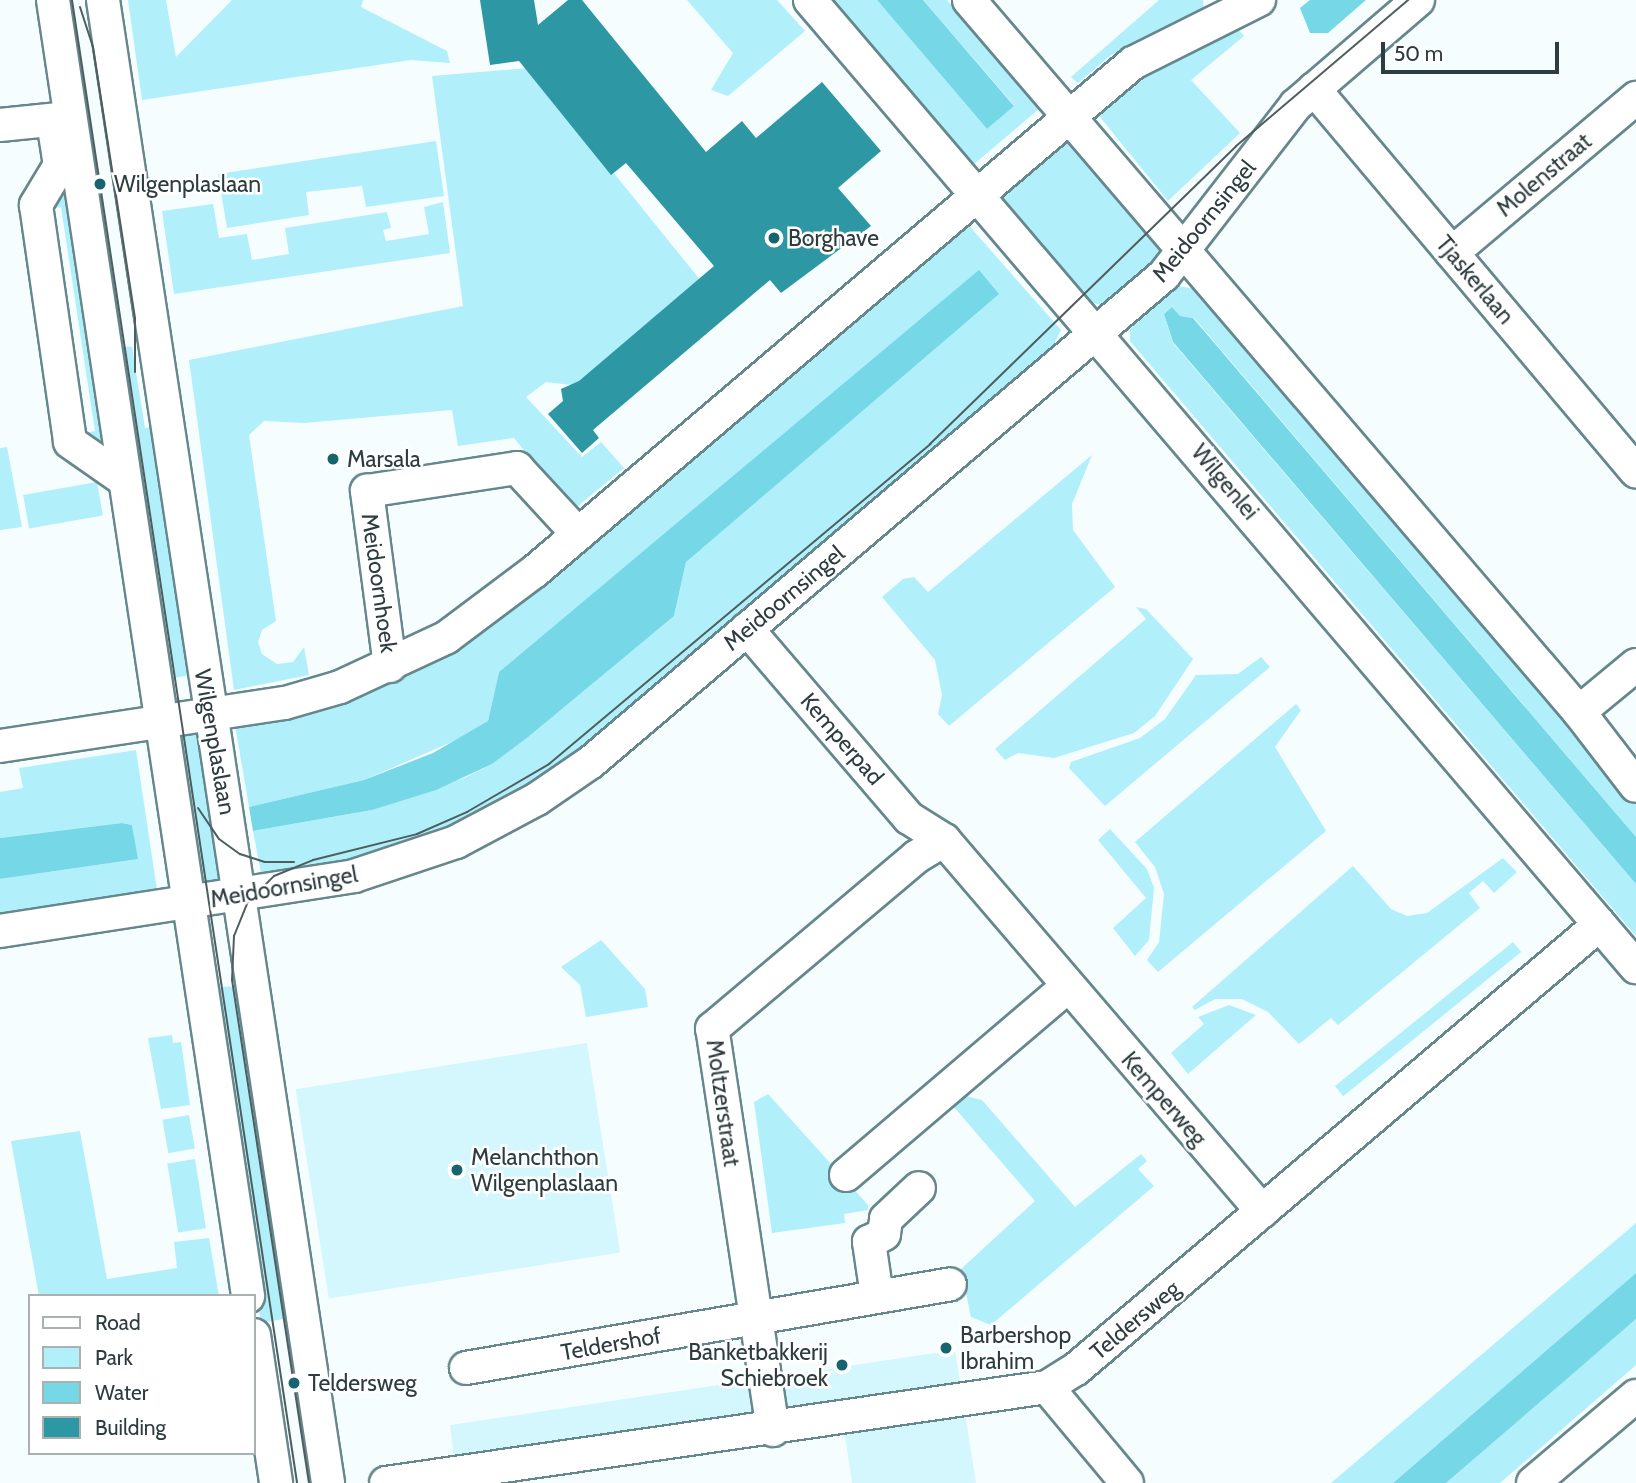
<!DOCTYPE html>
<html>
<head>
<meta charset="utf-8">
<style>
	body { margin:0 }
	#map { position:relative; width:1636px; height:1483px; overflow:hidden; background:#f6fdfe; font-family:Cabin,sans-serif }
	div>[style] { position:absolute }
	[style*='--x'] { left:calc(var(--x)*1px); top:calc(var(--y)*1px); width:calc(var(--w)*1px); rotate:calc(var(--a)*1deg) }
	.built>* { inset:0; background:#d3f7fd; transform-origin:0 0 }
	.green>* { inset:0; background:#b1f0fa; transform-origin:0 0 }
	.water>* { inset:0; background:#76d8e6 }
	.building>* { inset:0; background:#2e97a4 }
	.roads { filter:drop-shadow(2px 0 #66878c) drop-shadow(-2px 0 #66878c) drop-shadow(0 2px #66878c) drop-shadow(0 -2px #66878c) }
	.minor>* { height:32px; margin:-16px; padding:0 16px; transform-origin:16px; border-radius:16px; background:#fff }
	.tram>* { height:2px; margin:-1px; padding:0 1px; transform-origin:1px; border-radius:1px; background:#4f5d5e }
	.dots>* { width:19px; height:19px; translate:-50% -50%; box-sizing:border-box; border:4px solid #fff; border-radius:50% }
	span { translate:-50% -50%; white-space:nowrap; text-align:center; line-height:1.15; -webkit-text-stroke:5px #fff; paint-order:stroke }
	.street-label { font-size:23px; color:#2d3c3e }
	.poi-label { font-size:23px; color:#2d3c3e }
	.left { translate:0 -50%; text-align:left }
	.right { translate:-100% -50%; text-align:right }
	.legend { position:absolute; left:28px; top:1294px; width:228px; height:161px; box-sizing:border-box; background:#fff; border:2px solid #abb1b2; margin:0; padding:9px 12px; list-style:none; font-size:21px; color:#2d3c3e }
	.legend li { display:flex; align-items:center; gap:14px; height:35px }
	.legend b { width:35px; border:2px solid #abb1b2 }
	.scale { position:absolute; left:1381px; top:42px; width:178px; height:32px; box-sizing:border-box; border:4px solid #2d3c3e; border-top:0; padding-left:9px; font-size:21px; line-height:24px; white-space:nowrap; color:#2d3c3e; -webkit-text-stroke:5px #fff; paint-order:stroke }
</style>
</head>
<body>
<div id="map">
	<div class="built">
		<i style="left:587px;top:1043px;width:212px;height:295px;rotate:81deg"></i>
		<i style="clip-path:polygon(955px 1350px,976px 1483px,852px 1483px,841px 1408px,454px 1458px,450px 1425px)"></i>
	</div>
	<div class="green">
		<i style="clip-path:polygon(128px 0,166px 0,176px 57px,232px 0,363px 0,361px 7px,447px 51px,450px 63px,411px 60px,142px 100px)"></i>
		<i style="clip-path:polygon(687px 0,777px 0,805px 31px,728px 96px,711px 90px,733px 53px)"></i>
		<i style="clip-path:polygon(832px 0,877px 0,987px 129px,1014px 105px,923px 0,947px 0,1040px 108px,973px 165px)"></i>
		<i style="clip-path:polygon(1159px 0,1203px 0,1204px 12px,1111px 55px,1078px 83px,1071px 77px)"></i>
		<i style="clip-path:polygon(1236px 27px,1244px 36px,1191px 80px,1240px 133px,1168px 201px,1096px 112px,1128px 84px)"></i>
		<i style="clip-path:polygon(529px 68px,701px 281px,580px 386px,546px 382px,526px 397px,582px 457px,601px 442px,624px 468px,573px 510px,514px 438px,458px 446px,452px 410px,304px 423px,264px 421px,249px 435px,276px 621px,262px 630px,258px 642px,262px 654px,277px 664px,293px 662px,304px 647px,309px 675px,234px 690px,189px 360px,463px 306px,432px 76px)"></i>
		<i style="clip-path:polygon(436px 141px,444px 196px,366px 207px,362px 186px,306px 192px,309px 215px,227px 228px,218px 174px)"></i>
		<i style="clip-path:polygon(1067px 143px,1079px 146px,1161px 248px,1159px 260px,1106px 306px,1089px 302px,1003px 201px,1004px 187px,1052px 145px)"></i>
		<i style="clip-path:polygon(67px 183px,108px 453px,78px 434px,95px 431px,61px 207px,43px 210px)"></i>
		<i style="clip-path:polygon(443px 202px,450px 253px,174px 294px,162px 211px,213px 204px,219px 238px,247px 234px,252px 260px,289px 254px,285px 228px,387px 212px,391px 228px,383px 230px,386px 241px,429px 234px,424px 207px)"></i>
		<i style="clip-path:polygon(964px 220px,1061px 330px,1054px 344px,570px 760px,477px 817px,388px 853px,261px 873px,253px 831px,372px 810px,464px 778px,492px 764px,674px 616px,686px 562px,980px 271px,499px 672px,488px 721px,463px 737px,364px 780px,249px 807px,235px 725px,380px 682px)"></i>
		<i style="clip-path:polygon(1179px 286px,1194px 289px,1207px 304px,1212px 301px,1636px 800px,1636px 837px,1194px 318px,1180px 316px,1172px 307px,1164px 314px,1173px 343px,1636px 884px,1636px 936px,1130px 341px,1130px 329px)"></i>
		<i style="clip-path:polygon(121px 346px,132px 347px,145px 428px,160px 426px,198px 674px,161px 680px)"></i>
		<i style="clip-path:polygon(7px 447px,22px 527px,0 530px,0 448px)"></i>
		<i style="clip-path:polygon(1092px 455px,1072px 504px,1073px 530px,1115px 587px,949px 726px,938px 714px,942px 695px,935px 660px,882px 597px,903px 579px,914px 577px,928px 592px)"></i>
		<i style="left:97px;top:482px;width:34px;height:75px;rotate:80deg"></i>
		<i style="clip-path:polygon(1136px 607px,1146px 609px,1193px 659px,1155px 716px,1134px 733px,1054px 758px,1018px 753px,1005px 760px,995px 749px,1146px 619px)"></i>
		<i style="clip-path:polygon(1261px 657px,1270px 667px,1105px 806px,1069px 768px,1071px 762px,1140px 738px,1165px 719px,1196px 675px,1238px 674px)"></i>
		<i style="clip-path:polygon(1296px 704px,1301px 710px,1275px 747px,1326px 831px,1158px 972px,1147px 960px,1159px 942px,1164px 894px,1155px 867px,1135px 842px)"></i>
		<i style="clip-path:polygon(192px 729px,200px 734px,225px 877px,218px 884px,199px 884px,174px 737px)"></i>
		<i style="clip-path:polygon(136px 750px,157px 890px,0 915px,0 879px,137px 859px,132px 825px,122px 823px,0 838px,0 792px,23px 788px,19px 768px)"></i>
		<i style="clip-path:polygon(1110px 829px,1147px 869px,1154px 888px,1149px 940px,1135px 956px,1113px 928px,1146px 898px,1098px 840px)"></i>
		<i style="clip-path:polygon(1503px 858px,1517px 872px,1494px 893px,1483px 881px,1469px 893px,1480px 908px,1338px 1025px,1331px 1018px,1299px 1044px,1268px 1012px,1242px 999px,1215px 999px,1195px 1010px,1192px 1007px,1353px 866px,1391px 909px,1407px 916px,1427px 913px)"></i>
		<i style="clip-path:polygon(601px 940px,645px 989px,648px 1007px,586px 1017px,580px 985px,561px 967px)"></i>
		<i style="left:1513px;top:942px;width:13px;height:229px;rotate:51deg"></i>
		<i style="clip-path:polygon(211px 943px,219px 987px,244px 986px,294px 1317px,261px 1323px,202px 946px)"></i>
		<i style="clip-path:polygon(1229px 1005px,1256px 1015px,1188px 1074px,1171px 1053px,1204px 1024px,1198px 1017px)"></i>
		<i style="clip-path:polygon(172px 1035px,173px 1043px,181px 1042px,190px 1105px,161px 1109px,148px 1038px)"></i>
		<i style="clip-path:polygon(768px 1094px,868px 1205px,868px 1210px,844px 1214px,845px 1223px,772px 1233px,754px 1102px)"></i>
		<i style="clip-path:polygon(966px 1096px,982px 1100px,1075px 1207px,1141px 1154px,1147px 1161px,1138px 1169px,1154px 1186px,991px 1325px,971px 1317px,961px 1269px,1035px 1201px,953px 1106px)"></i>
		<i style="left:189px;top:1115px;width:34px;height:27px;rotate:80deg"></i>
		<i style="clip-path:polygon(80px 1131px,107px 1279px,177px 1268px,174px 1242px,209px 1238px,219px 1296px,39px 1296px,11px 1141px)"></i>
		<i style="left:195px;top:1159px;width:70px;height:28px;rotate:81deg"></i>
		<i style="clip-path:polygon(1636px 1223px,1636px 1273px,1393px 1483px,1331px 1483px)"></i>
		<i style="clip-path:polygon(1636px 1319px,1636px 1365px,1500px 1483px,1446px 1483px)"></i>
	</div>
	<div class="water">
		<i style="clip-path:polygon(877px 0,923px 0,1014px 106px,987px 129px)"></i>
		<i style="clip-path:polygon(1310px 0,1366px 0,1328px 33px,1310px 33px,1300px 8px)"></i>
		<i style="clip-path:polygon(979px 270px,999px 294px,686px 562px,674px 616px,528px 737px,492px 764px,436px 790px,372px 810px,253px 831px,249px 807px,364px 780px,433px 753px,488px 721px,499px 672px)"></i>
		<i style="clip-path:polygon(1172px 307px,1180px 316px,1193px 318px,1636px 837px,1636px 884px,1173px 342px,1164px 314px)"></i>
		<i style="clip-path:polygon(122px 823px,132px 825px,138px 859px,0 879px,0 838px)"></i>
		<i style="clip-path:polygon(1636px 1273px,1636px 1319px,1568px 1378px,1446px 1483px,1393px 1483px)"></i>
	</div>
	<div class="building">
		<i style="clip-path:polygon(480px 0,534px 0,538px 25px,568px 0,582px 0,706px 152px,742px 121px,756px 138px,822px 82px,881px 151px,838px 188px,871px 226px,781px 293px,770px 280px,593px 430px,599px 438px,582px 453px,548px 414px,563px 401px,561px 389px,579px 381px,714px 266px,626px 163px,611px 175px,519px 61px,490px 65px)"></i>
	</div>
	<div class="roads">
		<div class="minor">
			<i style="--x:53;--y:0;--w:1311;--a:81.44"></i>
			<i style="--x:103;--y:0;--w:1500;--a:81.37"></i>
			<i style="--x:810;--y:0;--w:1272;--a:49.5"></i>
			<i style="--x:969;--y:0;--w:938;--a:49.41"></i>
			<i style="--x:1579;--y:712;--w:93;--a:52.4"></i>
			<i style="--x:1314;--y:89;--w:500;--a:49.9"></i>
			<i style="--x:0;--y:125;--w:69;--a:-5.8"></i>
			<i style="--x:55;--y:134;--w:31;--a:81"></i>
			<i style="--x:60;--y:165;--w:47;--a:121"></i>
			<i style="--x:36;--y:205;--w:239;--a:81.8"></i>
			<i style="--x:70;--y:442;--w:65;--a:34.9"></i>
			<i style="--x:1452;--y:253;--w:241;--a:-40.1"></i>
			<i style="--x:747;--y:629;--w:249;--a:49.4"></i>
			<i style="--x:909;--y:818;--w:41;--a:32.2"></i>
			<i style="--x:944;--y:840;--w:489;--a:49.4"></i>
			<i style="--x:390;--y:666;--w:177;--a:-97.5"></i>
			<i style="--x:367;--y:491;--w:152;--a:-8.7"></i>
			<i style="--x:517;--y:468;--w:90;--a:47.3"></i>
			<i style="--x:1579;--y:712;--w:74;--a:-39.5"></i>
			<i style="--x:0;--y:746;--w:288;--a:-8.6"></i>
			<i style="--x:285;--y:703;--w:57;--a:-16.2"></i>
			<i style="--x:340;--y:687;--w:118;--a:-25"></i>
			<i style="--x:447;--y:637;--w:110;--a:-36.9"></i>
			<i style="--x:535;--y:571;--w:785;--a:-40.35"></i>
			<i style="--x:1133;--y:63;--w:141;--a:-26.6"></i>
			<i style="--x:0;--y:931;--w:358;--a:-8.8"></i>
			<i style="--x:354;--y:876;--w:108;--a:-18.4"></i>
			<i style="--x:456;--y:842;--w:92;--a:-28"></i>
			<i style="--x:537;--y:799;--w:65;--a:-34.4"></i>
			<i style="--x:591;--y:762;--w:752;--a:-40.36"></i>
			<i style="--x:1164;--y:275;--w:215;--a:-52.2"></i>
			<i style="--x:1296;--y:105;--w:161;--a:-40.7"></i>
			<i style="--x:846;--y:1175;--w:292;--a:-40.4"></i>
			<i style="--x:877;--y:1296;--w:55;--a:-98.4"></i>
			<i style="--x:869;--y:1242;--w:17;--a:-28"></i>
			<i style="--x:884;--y:1234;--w:15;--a:-82"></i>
			<i style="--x:886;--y:1219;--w:45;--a:-43.2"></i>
			<i style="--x:254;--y:1335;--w:150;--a:81.5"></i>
			<i style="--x:466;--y:1368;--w:491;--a:-9.8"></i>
			<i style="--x:1047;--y:1387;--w:125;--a:50.2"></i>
			<i style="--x:773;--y:1430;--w:406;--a:-98.6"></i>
			<i style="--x:712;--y:1029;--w:267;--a:-40.1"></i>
			<i style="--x:916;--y:857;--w:33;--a:-31"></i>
			<i style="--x:386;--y:1483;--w:668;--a:-8.26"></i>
			<i style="--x:1047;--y:1387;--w:34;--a:-32"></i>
			<i style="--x:1076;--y:1369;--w:687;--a:-40.34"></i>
			<i style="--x:1533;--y:1483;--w:135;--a:-40.2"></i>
		</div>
	</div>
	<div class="tram">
		<i style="--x:72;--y:0;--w:1500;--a:81.37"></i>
		<i style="--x:80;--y:7;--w:42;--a:72"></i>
		<i style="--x:93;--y:47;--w:274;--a:81.2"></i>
		<i style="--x:135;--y:318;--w:54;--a:90"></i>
		<i style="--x:198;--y:808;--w:37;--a:56"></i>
		<i style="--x:219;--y:839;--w:26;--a:36"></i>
		<i style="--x:240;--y:854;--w:26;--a:18"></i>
		<i style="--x:265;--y:862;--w:29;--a:0"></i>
		<i style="--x:309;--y:1483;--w:509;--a:-98.7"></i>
		<i style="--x:232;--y:980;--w:44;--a:-87.4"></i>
		<i style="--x:234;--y:936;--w:35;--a:-68"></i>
		<i style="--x:247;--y:903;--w:38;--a:-45"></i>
		<i style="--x:274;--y:876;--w:42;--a:-22.3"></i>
		<i style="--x:313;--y:860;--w:107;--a:-14"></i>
		<i style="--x:417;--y:834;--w:55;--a:-23.7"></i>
		<i style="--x:467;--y:812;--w:95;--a:-30.3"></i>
		<i style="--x:549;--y:764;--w:498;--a:-40"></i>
		<i style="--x:930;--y:444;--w:427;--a:-44.2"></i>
		<i style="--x:1236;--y:146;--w:226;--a:-40.3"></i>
	</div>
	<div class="dots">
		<i style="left:100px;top:184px;background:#18646e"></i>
		<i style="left:774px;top:238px;background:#18646e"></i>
		<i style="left:333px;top:459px;background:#18646e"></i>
		<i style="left:457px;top:1170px;background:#18646e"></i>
		<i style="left:946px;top:1348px;background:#18646e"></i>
		<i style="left:842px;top:1365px;background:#18646e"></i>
		<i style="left:294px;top:1383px;background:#18646e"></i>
	</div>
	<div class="street-label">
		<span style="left:1544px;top:175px;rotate:-40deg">Molenstraat</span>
		<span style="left:1204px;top:221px;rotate:-51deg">Meidoornsingel</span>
		<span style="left:1475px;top:280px;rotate:50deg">Tjaskerlaan</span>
		<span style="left:1225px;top:482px;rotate:50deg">Wilgenlei</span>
		<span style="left:379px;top:583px;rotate:82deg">Meidoornhoek</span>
		<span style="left:784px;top:598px;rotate:-40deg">Meidoornsingel</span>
		<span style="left:842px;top:739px;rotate:49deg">Kemperpad</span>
		<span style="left:215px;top:742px;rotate:80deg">Wilgenplaslaan</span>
		<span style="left:284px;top:887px;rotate:-10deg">Meidoornsingel</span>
		<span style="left:1164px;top:1099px;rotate:49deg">Kemperweg</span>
		<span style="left:723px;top:1103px;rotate:82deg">Moltzerstraat</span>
		<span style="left:1135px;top:1320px;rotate:-40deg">Teldersweg</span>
		<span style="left:611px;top:1344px;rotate:-10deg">Teldershof</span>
	</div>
	<div class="poi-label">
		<span class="left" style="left:114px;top:184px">Wilgenplaslaan</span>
		<span class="left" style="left:788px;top:238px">Borghave</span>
		<span class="left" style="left:347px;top:459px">Marsala</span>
		<span class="left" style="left:471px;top:1170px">Melanchthon<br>Wilgenplaslaan</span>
		<span class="left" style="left:960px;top:1348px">Barbershop<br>Ibrahim</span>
		<span class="right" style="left:828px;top:1365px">Banketbakkerij<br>Schiebroek</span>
		<span class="left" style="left:308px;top:1383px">Teldersweg</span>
	</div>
	<ul class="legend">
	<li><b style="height:9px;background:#fff"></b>Road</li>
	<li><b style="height:19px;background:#b1f0fa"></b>Park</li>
	<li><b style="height:19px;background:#76d8e6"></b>Water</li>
	<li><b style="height:19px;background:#2e97a4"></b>Building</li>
	</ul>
	<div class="scale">50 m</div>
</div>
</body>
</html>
